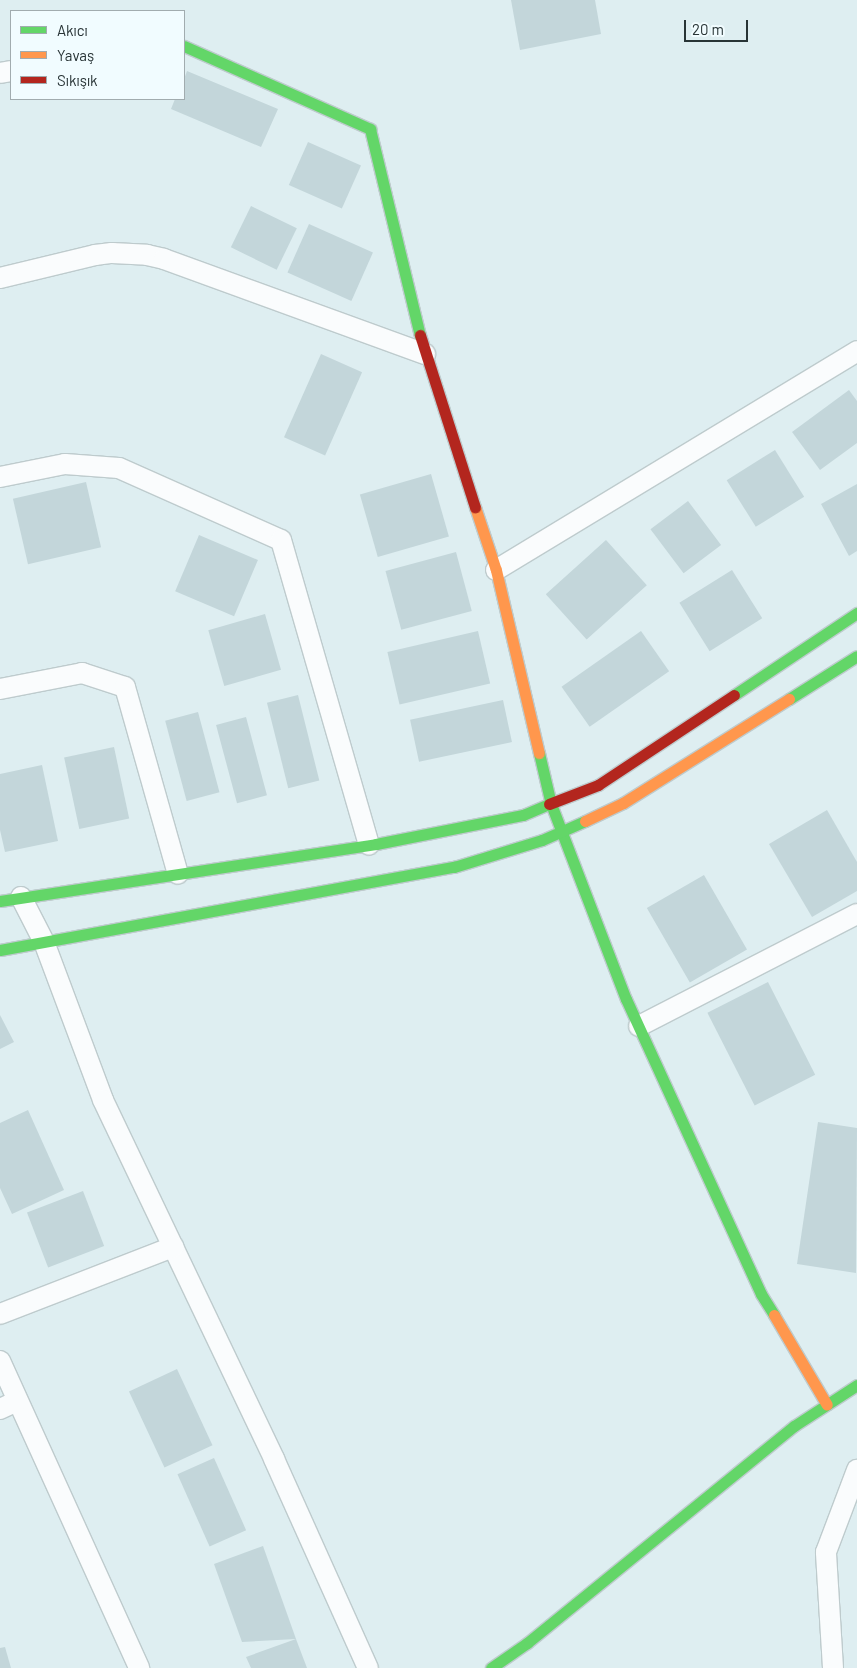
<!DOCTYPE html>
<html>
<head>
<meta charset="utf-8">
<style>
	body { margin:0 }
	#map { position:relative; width:857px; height:1668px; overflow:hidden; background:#deeef1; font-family:Barlow,sans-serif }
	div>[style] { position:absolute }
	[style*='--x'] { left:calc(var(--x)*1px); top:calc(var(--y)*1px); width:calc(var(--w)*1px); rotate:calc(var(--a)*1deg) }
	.building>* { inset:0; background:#c3d6da; transform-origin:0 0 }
	.roads { filter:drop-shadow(1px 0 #becbcd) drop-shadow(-1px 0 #becbcd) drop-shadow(0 1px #becbcd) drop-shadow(0 -1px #becbcd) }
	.street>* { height:20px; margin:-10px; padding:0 10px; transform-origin:10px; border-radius:10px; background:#fafcfd }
	.fast>* { height:11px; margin:-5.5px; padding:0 5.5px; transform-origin:5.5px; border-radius:5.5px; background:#63d668 }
	.slow>* { height:11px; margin:-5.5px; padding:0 5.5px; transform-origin:5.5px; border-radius:5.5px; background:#ff974d }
	.jam>* { height:11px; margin:-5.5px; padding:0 5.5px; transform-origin:5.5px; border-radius:5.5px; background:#b3261e }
	span { translate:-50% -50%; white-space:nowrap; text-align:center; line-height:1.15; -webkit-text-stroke:5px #f1fcff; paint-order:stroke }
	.legend { position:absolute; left:10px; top:10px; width:175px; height:90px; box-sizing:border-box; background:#f1fcff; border:1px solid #a1acaf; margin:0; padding:6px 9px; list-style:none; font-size:15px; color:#283436 }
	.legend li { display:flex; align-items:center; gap:10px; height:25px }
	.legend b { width:25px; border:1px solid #a1acaf }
	.scale { position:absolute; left:684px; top:20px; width:64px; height:22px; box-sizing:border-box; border:2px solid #283436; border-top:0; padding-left:6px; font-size:15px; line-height:18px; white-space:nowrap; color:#283436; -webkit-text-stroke:4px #f1fcff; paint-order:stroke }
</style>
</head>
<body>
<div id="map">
	<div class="building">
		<i style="clip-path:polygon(511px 0,595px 0,601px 34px,520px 50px)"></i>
		<i style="clip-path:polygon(187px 71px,278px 109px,261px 147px,171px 109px,175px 99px,184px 99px,184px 79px)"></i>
		<i style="left:308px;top:142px;width:58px;height:47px;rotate:24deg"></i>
		<i style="left:251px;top:206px;width:51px;height:46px;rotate:26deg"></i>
		<i style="left:309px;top:224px;width:70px;height:53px;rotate:24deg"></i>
		<i style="left:321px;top:354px;width:45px;height:91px;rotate:24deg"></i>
		<i style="clip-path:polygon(849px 390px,857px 401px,857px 443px,820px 470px,792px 432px)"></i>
		<i style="left:775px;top:450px;width:55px;height:57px;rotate:58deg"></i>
		<i style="left:431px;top:474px;width:65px;height:74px;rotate:74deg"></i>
		<i style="left:86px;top:482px;width:67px;height:75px;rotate:77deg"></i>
		<i style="clip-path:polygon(857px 484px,857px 551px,849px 556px,821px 504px)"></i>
		<i style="left:688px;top:501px;width:55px;height:47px;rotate:53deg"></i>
		<i style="left:199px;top:535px;width:64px;height:61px;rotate:23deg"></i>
		<i style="left:606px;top:540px;width:61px;height:81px;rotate:48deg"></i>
		<i style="left:456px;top:552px;width:61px;height:73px;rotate:75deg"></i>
		<i style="left:732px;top:570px;width:57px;height:62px;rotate:58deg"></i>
		<i style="left:265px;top:614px;width:58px;height:59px;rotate:74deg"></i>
		<i style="left:478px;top:631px;width:54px;height:93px;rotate:77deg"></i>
		<i style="left:641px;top:631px;width:49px;height:97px;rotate:55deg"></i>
		<i style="left:298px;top:695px;width:88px;height:32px;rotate:76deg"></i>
		<i style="left:503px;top:700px;width:43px;height:95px;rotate:78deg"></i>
		<i style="left:198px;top:712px;width:83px;height:34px;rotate:75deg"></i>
		<i style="left:246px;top:717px;width:81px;height:31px;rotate:75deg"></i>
		<i style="left:114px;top:747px;width:73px;height:51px;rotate:78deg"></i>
		<i style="clip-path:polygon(42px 765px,58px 841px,5px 852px,0 830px,0 774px)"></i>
		<i style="clip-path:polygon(827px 810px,857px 862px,857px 891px,812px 917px,769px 844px)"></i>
		<i style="left:704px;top:875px;width:86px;height:66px;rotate:60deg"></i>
		<i style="left:768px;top:982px;width:104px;height:68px;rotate:63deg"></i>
		<i style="clip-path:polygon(0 1015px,14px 1042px,0 1049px)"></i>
		<i style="clip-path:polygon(28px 1110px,64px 1190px,12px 1214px,0 1188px,0 1123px)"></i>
		<i style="clip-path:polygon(818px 1122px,857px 1128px,856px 1273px,797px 1264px)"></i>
		<i style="left:83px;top:1191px;width:59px;height:60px;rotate:69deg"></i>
		<i style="left:177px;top:1369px;width:84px;height:53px;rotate:65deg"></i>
		<i style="left:214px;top:1458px;width:79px;height:40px;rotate:66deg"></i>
		<i style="clip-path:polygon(263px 1546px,296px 1639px,242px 1642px,214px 1564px)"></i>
		<i style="clip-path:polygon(296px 1639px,307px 1668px,251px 1668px,246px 1657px)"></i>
		<i style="clip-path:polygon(5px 1647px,11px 1668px,0 1668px,0 1648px)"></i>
	</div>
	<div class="roads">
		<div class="street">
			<i style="--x:0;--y:73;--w:11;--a:-10"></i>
			<i style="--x:0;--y:278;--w:98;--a:-13.6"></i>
			<i style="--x:95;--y:255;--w:17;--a:-7"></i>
			<i style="--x:112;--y:253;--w:35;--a:3"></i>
			<i style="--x:147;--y:255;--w:17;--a:13"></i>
			<i style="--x:164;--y:259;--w:278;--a:20"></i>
			<i style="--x:0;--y:477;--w:66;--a:-11.3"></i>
			<i style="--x:65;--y:464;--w:54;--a:4.2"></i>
			<i style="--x:119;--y:468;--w:177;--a:24"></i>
			<i style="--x:281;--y:540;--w:317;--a:73.9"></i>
			<i style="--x:496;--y:570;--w:422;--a:-31.2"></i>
			<i style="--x:0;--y:689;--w:84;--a:-11"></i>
			<i style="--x:82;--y:673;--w:45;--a:18"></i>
			<i style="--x:125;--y:687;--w:194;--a:74.2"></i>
			<i style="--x:21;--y:897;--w:51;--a:62.9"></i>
			<i style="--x:44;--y:942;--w:169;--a:69.5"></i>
			<i style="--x:103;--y:1100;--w:398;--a:64.5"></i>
			<i style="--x:274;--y:1459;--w:229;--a:65.8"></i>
			<i style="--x:639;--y:1026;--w:245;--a:-27.2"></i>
			<i style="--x:0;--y:1314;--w:186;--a:-21.2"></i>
			<i style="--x:0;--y:1361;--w:337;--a:65.6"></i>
			<i style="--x:0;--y:1409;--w:19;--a:-25"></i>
			<i style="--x:833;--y:1668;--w:116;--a:-93.5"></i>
			<i style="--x:826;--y:1552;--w:88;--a:-69.3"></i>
		</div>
		<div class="fast">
			<i style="--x:184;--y:46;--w:204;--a:24"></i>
			<i style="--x:370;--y:129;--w:212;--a:76.4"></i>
			<i style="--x:734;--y:695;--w:148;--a:-33.7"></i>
			<i style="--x:789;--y:699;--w:80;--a:-32.3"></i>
			<i style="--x:539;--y:753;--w:52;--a:76.8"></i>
			<i style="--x:551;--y:804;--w:209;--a:69"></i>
			<i style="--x:626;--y:999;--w:324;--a:65.4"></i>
			<i style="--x:761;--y:1294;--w:25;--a:58"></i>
			<i style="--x:0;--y:901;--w:380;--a:-8.6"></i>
			<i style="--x:376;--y:844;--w:150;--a:-11.2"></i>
			<i style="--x:523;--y:815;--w:28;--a:-23"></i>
			<i style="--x:0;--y:950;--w:462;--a:-10.4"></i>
			<i style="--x:454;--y:867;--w:92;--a:-17.1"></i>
			<i style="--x:542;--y:840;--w:47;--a:-23.8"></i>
			<i style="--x:491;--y:1668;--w:44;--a:-34.8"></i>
			<i style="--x:527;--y:1643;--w:344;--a:-39.1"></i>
			<i style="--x:794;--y:1426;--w:75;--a:-33.1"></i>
		</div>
		<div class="slow">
			<i style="--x:475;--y:507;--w:66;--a:71.6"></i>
			<i style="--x:496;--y:570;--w:188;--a:76.8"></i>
			<i style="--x:585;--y:821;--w:42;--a:-25.3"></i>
			<i style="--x:623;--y:803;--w:196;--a:-32.1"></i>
			<i style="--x:774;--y:1315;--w:104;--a:59.5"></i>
		</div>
		<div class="jam">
			<i style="--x:420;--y:335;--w:181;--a:72.3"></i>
			<i style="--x:549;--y:804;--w:53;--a:-21.2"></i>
			<i style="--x:598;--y:785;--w:163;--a:-33.5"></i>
		</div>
	</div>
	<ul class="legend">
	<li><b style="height:6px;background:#63d668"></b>Akıcı</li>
	<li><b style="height:6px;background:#ff974d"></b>Yavaş</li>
	<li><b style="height:6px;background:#b3261e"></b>Sıkışık</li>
	</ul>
	<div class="scale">20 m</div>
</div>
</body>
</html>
